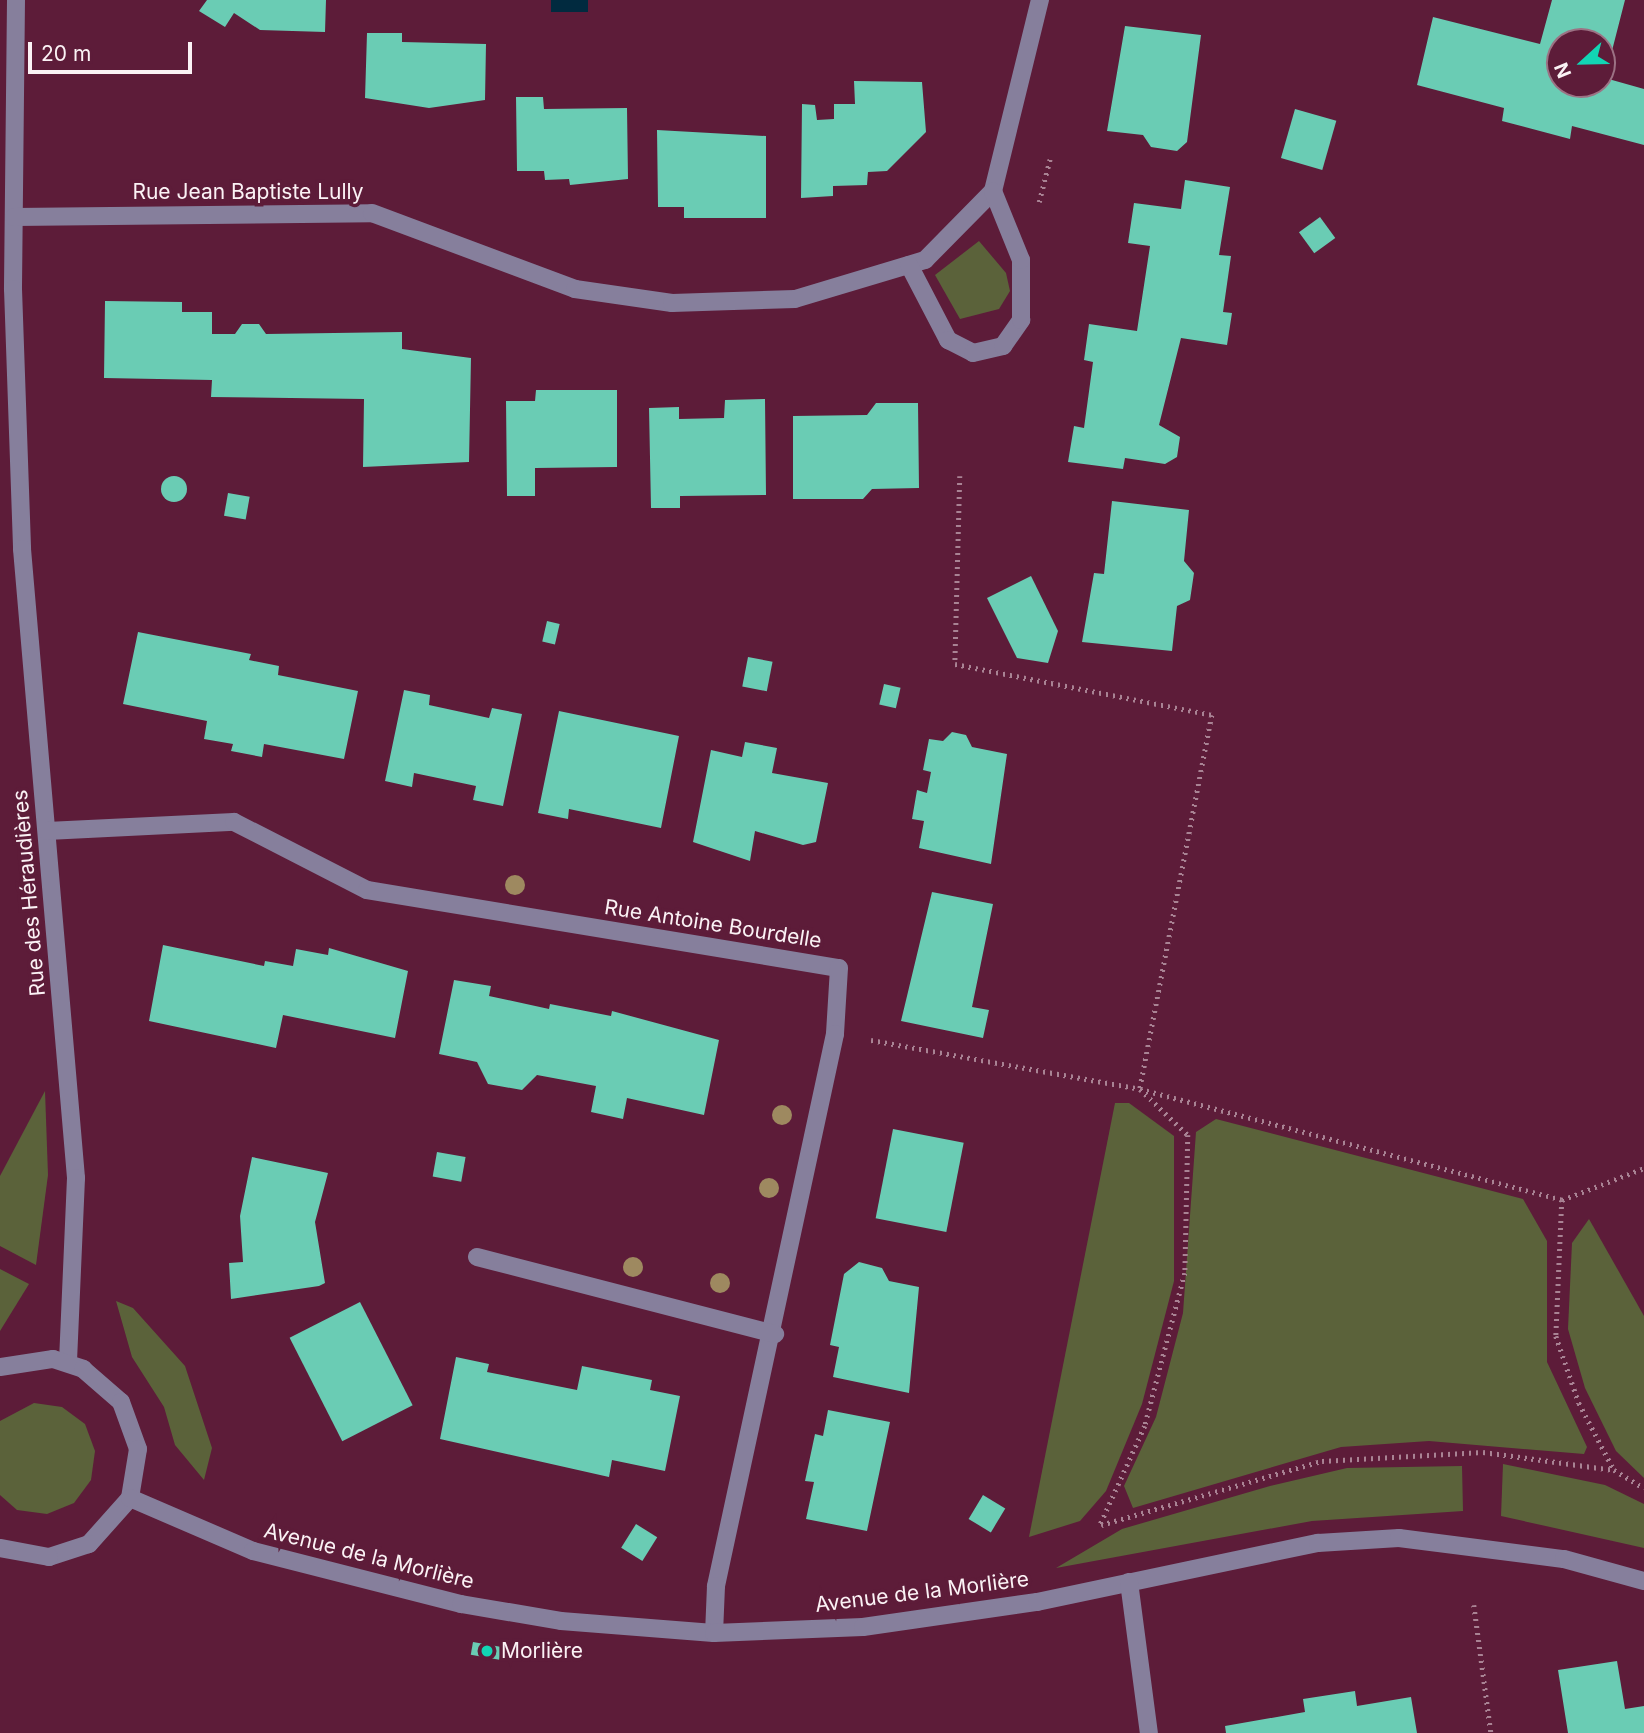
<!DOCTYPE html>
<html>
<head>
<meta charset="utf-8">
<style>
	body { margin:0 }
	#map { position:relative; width:1644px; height:1733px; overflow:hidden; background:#5d1c39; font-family:Inter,sans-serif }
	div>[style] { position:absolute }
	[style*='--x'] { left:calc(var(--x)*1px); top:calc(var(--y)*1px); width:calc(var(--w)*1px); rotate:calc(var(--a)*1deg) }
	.green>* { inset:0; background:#5b623a }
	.water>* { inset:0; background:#012a3f; transform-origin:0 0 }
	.building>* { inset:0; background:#6accb4; transform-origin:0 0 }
	.round { border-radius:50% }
	.path>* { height:4.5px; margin-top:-2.25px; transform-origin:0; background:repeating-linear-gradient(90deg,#a98394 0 2px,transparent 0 7px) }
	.minor>* { height:18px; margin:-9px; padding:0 9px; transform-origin:9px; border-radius:9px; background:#867f9c }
	.trees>* { width:20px; height:20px; margin:-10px; border-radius:50%; background:#9e8960 }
	.dots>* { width:19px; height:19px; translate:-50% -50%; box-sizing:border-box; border:4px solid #5d1c39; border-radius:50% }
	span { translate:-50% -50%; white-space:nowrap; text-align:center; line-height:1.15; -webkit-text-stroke:7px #5d1c39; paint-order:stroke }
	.street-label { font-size:21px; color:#fbf2f5 }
	.poi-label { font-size:21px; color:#fbf2f5 }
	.left { translate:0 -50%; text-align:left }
	.north { position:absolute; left:1546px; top:28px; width:70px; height:70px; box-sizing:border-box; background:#5d1c39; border:2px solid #9c7284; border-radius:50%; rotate:248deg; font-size:19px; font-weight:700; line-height:28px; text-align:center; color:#fbf2f5 }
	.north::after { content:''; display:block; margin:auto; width:24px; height:32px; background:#12d5b4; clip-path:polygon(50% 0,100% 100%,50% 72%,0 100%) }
	.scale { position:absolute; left:28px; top:42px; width:164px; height:32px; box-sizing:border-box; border:4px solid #fbf2f5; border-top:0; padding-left:9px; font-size:21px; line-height:24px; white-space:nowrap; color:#fbf2f5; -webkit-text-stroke:5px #5d1c39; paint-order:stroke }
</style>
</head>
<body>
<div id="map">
	<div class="green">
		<i style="clip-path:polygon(979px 241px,1006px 273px,1010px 291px,999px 309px,960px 319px,935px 275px)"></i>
		<i style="clip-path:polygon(45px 1091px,48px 1175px,36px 1265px,0 1246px,0 1176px)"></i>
		<i style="clip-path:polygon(1115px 1103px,1129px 1103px,1174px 1136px,1174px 1281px,1142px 1404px,1106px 1491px,1080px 1521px,1029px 1537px)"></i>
		<i style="clip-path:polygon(1216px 1119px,1523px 1199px,1547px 1241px,1547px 1362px,1587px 1447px,1584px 1454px,1429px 1441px,1341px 1447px,1133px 1508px,1124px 1486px,1156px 1417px,1183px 1313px,1196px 1132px)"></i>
		<i style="clip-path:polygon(1589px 1219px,1644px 1316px,1644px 1478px,1616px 1451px,1585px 1388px,1568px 1329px,1572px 1243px)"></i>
		<i style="clip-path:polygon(0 1269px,29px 1284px,0 1331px)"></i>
		<i style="clip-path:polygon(116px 1301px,133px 1308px,185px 1366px,212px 1448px,204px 1480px,175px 1445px,164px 1407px,132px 1357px)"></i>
		<i style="clip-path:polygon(34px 1403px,62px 1407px,85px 1424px,95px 1451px,91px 1480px,74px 1503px,47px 1514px,17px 1510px,0 1495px,0 1421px)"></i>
		<i style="clip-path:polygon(1503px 1464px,1605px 1485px,1644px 1504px,1644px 1548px,1501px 1516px)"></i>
		<i style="clip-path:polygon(1462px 1466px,1463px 1511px,1312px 1521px,1056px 1568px,1122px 1529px,1270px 1486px,1347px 1468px)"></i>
	</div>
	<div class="water">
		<i style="left:551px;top:0;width:37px;height:12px"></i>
	</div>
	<div class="building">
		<i style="clip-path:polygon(207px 0,326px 0,325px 32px,260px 30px,234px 13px,225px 27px,199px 11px)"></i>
		<i style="clip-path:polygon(evenodd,1552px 0,1625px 0,1605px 78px,1644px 89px,1644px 145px,1572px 126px,1570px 139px,1502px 121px,1504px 108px,1417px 85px,1433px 17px,1540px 44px,1552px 0,1560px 42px,1602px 42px,1602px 84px,1560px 84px,1560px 42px)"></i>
		<i style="clip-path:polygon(1125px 26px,1201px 35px,1187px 142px,1177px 151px,1151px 147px,1143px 135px,1107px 131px)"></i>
		<i style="clip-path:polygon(367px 33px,402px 33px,402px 42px,486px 44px,485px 100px,429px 108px,365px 98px)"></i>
		<i style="clip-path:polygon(854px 81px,922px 82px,926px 132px,887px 171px,868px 172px,867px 185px,833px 186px,833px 196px,801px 198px,802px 104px,815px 105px,817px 120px,834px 119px,834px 104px,855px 104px)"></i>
		<i style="clip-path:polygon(516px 97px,543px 97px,544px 109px,627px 108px,628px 179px,570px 185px,569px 179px,545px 180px,544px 171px,517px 171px)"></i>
		<i style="left:1295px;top:109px;width:43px;height:51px;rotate:16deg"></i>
		<i style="clip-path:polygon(657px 130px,766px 136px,766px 218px,684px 218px,684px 207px,658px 207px)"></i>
		<i style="clip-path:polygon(1185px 180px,1230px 187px,1219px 255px,1231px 256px,1223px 312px,1232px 313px,1227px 345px,1181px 338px,1159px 425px,1180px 437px,1177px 457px,1165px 464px,1125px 458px,1123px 469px,1068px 462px,1074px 426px,1084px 428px,1093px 362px,1084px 360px,1089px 324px,1137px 331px,1150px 246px,1128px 243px,1134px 203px,1181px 209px)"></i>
		<i style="left:1320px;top:217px;width:26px;height:26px;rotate:54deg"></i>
		<i style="clip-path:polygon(105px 301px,182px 302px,182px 312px,212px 312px,212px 334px,235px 334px,242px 324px,259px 324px,266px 334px,402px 332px,402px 349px,471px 358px,469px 462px,363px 467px,364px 399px,211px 397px,212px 380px,104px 378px)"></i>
		<i style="clip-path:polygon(536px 390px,617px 390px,617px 467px,535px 468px,535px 496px,507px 496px,506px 401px,535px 401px)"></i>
		<i style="clip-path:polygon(765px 399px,766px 495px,680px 496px,680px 508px,651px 508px,649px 408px,679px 407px,679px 419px,724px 418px,725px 400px)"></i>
		<i style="clip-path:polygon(876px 403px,918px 403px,919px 488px,872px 489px,863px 499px,793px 499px,793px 416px,867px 415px)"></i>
		<i class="round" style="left:161px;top:476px;width:26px;height:26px"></i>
		<i style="left:228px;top:493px;width:22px;height:23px;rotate:10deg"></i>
		<i style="clip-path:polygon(1112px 501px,1189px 510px,1184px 561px,1194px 573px,1190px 600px,1177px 606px,1172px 651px,1082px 642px,1094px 573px,1104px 574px)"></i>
		<i style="clip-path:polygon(1031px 576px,1058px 631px,1048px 663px,1017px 658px,987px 598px)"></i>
		<i style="left:547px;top:621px;width:13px;height:21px;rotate:13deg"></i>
		<i style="clip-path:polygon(138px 632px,251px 654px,249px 660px,279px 666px,278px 675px,358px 691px,344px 759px,264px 744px,262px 757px,231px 751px,233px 744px,204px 739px,207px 721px,123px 704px)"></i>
		<i style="left:748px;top:657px;width:25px;height:30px;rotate:11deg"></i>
		<i style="left:884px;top:684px;width:17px;height:21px;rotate:13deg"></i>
		<i style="clip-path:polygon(404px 690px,430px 695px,429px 705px,489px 718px,492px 708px,522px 714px,503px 806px,473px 800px,476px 786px,414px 773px,412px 787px,385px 781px)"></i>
		<i style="clip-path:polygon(559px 711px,679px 736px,661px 828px,569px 809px,568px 819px,538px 813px)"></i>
		<i style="clip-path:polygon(952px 732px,966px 735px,972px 747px,1007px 754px,991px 864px,919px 848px,924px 821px,912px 819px,917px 790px,927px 793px,931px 772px,923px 770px,929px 739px,943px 741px)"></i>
		<i style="clip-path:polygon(745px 742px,777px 748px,772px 773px,828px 783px,816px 842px,803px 845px,755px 831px,750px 861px,693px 842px,711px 750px,742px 757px)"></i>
		<i style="clip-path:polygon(932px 892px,993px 904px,972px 1007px,989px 1010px,983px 1038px,901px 1021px)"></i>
		<i style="clip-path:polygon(163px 945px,264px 966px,265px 961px,293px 966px,296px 949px,328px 955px,329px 948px,408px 971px,395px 1038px,283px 1015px,276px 1048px,149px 1021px)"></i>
		<i style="clip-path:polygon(454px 980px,491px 986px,489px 996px,549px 1009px,550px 1004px,611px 1016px,612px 1011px,719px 1040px,704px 1115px,627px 1098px,623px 1119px,591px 1112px,596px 1086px,537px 1075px,522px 1090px,488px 1084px,477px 1062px,439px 1054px)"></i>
		<i style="left:893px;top:1129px;width:72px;height:91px;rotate:11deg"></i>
		<i style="left:437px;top:1152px;width:29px;height:25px;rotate:10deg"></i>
		<i style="clip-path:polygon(252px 1157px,328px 1173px,315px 1222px,325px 1283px,319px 1286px,231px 1299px,229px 1263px,243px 1262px,240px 1216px)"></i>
		<i style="clip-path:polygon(859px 1262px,882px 1268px,889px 1281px,919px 1287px,909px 1393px,833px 1377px,839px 1347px,830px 1345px,844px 1274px)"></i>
		<i style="left:360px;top:1302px;width:116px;height:79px;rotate:63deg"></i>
		<i style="clip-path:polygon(456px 1357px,489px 1364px,487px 1372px,577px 1390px,582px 1366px,652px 1380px,650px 1390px,680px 1396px,665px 1471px,612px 1460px,609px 1477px,440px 1439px)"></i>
		<i style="clip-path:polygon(828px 1410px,890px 1422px,867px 1531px,806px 1519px,814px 1482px,805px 1481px,815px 1434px,823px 1436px)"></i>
		<i style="left:983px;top:1495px;width:26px;height:28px;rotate:31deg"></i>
		<i style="left:636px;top:1524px;width:25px;height:28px;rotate:32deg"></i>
		<i style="left:473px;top:1642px;width:29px;height:13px;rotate:10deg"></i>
		<i style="clip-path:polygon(1617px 1661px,1625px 1709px,1644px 1706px,1644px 1733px,1568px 1733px,1558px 1670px)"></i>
		<i style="clip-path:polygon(1355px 1691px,1357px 1706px,1411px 1697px,1417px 1733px,1226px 1733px,1225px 1726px,1305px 1712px,1303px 1699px)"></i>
	</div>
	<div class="path">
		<i style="--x:1039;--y:202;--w:44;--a:-75.7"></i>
		<i style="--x:960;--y:476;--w:188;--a:91.5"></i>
		<i style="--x:955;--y:664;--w:262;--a:11.2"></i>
		<i style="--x:1212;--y:715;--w:381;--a:100.9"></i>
		<i style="--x:1140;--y:1089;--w:66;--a:43.8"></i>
		<i style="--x:1188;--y:1135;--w:138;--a:91.2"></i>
		<i style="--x:1185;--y:1273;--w:158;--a:104.7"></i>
		<i style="--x:1145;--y:1426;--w:109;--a:114.4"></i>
		<i style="--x:871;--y:1040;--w:273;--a:10.3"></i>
		<i style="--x:1140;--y:1089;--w:436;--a:14.7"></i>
		<i style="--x:1562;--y:1200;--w:88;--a:-21.3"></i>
		<i style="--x:1562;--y:1200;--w:136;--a:92.5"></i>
		<i style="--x:1556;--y:1336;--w:71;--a:71.1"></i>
		<i style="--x:1579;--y:1403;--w:76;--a:62.4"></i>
		<i style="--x:1101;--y:1525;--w:230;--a:-16.2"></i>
		<i style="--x:1322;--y:1461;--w:161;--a:-3.2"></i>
		<i style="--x:1483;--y:1452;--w:132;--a:7.8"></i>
		<i style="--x:1614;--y:1470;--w:35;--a:31"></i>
		<i style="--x:1474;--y:1605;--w:129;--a:82.4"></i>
	</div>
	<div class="minor">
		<i style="--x:16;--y:0;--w:289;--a:90.6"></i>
		<i style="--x:13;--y:289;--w:260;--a:88"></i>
		<i style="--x:22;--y:549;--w:631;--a:85.09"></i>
		<i style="--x:76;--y:1178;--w:185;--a:92.5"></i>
		<i style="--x:14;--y:217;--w:358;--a:-0.6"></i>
		<i style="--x:372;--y:213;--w:217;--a:20.5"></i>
		<i style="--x:575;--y:289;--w:98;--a:8.2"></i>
		<i style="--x:672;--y:303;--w:123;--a:-1.9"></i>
		<i style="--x:795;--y:299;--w:136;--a:-16.7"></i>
		<i style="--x:925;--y:260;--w:97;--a:-45.4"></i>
		<i style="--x:993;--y:191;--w:197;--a:-76.2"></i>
		<i style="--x:909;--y:265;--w:85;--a:62.5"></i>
		<i style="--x:948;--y:340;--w:28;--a:27"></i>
		<i style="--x:973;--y:353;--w:31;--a:-13"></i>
		<i style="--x:1003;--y:346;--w:32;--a:-55"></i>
		<i style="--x:1021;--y:320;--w:60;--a:-90"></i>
		<i style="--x:1021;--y:260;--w:74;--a:-112.1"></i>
		<i style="--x:47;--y:831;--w:187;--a:-2.8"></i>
		<i style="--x:234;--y:822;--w:149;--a:27.1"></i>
		<i style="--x:367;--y:890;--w:478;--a:9.4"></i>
		<i style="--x:839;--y:968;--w:66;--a:93.5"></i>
		<i style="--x:835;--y:1034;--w:565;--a:102.17"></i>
		<i style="--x:716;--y:1586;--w:47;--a:92.4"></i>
		<i style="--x:477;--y:1257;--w:308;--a:14.5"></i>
		<i style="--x:0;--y:1367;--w:54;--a:-8.6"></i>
		<i style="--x:53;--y:1359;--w:32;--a:18"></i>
		<i style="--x:83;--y:1369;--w:50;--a:41"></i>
		<i style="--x:121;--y:1402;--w:50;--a:70.1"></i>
		<i style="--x:138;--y:1449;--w:50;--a:99.3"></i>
		<i style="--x:130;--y:1498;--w:62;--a:131.7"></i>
		<i style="--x:89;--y:1544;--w:42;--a:162"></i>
		<i style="--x:49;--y:1557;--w:50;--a:-169.6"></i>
		<i style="--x:130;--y:1498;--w:134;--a:23.3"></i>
		<i style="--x:253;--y:1551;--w:215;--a:14.3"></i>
		<i style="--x:461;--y:1604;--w:101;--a:9.6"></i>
		<i style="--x:561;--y:1621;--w:153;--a:4.5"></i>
		<i style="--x:714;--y:1633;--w:149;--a:-2.3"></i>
		<i style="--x:863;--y:1627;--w:176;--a:-8.2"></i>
		<i style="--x:1037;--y:1602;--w:287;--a:-11.9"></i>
		<i style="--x:1318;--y:1543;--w:81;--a:-3.5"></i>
		<i style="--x:1399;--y:1538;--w:166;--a:7.3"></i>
		<i style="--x:1564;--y:1559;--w:83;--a:15.4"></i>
		<i style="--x:1129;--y:1582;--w:152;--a:82.5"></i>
	</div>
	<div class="trees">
		<i style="left:515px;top:885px"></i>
		<i style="left:782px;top:1115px"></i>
		<i style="left:769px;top:1188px"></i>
		<i style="left:633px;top:1267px"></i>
		<i style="left:720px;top:1283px"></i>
	</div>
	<div class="dots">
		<i style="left:487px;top:1651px;background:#12d5b4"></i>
	</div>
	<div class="street-label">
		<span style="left:248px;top:192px">Rue Jean Baptiste Lully</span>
		<span style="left:29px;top:893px;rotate:-95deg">Rue des Héraudières</span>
		<span style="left:713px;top:924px;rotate:9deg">Rue Antoine Bourdelle</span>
		<span style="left:369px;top:1556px;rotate:14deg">Avenue de la Morlière</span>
		<span style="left:922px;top:1592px;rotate:-7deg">Avenue de la Morlière</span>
	</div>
	<div class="poi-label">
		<span class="left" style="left:501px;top:1651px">Morlière</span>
	</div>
	<div class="north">N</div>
	<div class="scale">20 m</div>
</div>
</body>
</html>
